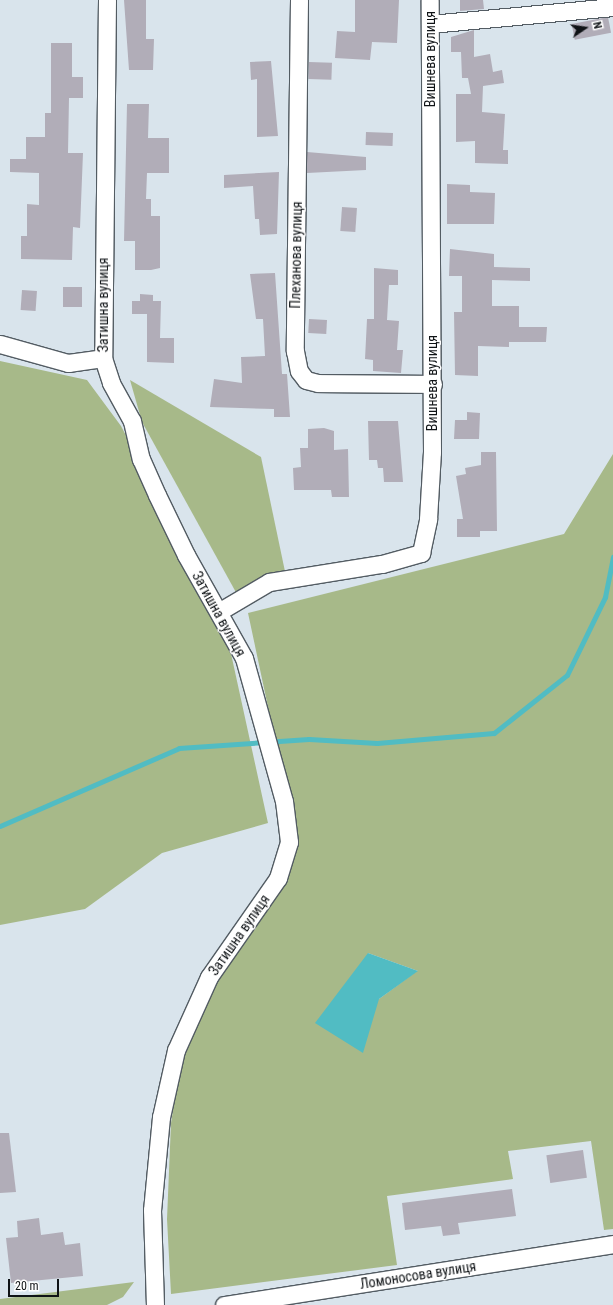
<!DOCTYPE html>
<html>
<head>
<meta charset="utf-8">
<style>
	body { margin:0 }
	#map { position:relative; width:613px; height:1305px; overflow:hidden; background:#d9e4ec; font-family:"Roboto Condensed",sans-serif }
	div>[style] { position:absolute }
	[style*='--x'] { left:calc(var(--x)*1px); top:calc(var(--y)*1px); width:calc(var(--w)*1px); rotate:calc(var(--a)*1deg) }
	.green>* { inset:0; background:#a7b989 }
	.water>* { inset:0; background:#51bcc3 }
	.stream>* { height:5px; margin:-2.5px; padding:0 2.5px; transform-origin:2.5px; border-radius:2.5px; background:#51bcc3 }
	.building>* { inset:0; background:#b1adb8; transform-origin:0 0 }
	.roads { filter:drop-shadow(1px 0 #535c63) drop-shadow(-1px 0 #535c63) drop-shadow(0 1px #535c63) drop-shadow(0 -1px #535c63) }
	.minor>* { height:17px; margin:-8.5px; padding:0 8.5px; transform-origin:8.5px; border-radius:8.5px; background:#fff }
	span { translate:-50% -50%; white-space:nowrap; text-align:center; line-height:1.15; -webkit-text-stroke:3px #fff; paint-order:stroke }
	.street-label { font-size:14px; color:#0f1316 }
	.north { position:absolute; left:565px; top:8px; width:40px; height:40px; -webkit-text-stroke:3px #fff; paint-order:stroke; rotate:77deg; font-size:11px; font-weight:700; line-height:16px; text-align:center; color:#0f1316 }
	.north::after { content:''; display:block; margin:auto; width:14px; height:18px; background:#0f1316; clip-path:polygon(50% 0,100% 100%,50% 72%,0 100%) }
	.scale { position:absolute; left:8px; top:1279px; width:51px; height:18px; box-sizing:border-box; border:2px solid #0f1316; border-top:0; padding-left:5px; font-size:12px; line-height:14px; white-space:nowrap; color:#0f1316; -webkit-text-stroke:3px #fff; paint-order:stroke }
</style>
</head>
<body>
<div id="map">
	<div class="green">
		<i style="clip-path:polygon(0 361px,87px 380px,121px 426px,225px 626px,268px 823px,162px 853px,85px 909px,0 925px)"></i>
		<i style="clip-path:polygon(130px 380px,261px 457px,287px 581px,238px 596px,142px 422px)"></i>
		<i style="clip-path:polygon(evenodd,613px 454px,613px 1229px,604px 1230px,591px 1141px,508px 1151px,513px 1179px,387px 1196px,397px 1265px,171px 1294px,167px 1219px,171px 1123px,180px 1065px,218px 979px,297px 843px,248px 613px,564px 534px,613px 454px,368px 953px,418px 971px,417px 971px,379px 999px,368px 953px)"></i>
		<i style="clip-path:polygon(134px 1282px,123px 1297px,107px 1305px,0 1305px,0 1299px)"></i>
	</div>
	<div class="water">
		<i style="clip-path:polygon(368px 953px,418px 971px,379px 999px,363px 1053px,315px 1023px)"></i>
	</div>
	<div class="stream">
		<i style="--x:0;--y:826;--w:195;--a:-23.5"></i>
		<i style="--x:179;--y:748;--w:130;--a:-4"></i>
		<i style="--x:309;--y:739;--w:68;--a:3.4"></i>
		<i style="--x:377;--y:743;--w:117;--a:-4.9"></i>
		<i style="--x:494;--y:733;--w:93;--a:-38.5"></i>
		<i style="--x:567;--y:675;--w:87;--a:-64"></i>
		<i style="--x:605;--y:597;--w:41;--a:-78.7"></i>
	</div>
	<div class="building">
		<i style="clip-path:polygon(124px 0,146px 0,146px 39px,154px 39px,153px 70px,129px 70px)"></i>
		<i style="clip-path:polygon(355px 0,399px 0,397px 43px,372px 42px,370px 60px,335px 58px,337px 31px,355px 32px)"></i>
		<i style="clip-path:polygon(460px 0,483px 0,484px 9px,460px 11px)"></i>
		<i style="left:608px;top:17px;width:16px;height:37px;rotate:79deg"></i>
		<i style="clip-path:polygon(474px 30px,474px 57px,490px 54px,493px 72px,502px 70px,504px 83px,483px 86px,482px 112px,505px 114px,503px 150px,508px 150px,508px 164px,475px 163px,475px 141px,456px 142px,456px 94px,471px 94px,468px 78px,462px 78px,461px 52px,451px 52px,451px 37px)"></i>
		<i style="clip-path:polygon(51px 43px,72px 43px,72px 77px,83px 77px,83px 98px,69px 98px,68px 153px,83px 153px,80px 228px,73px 227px,72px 260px,21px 259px,21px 236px,27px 236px,27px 204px,39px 205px,39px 173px,10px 172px,10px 159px,26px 159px,26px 137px,45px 137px,45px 113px,51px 113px)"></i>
		<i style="clip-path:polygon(271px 61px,278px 136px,257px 137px,257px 79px,251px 80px,250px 62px)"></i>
		<i style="left:309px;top:62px;width:23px;height:17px;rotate:2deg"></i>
		<i style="clip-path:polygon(127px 104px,149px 104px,148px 138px,169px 138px,169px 173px,147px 173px,146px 199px,151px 199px,151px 216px,160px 216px,160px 268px,151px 270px,135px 270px,135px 241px,124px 241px)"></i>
		<i style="left:366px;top:132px;width:27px;height:13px;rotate:2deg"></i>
		<i style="clip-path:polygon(307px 152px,366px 157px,366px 170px,307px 173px)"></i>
		<i style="clip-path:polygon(279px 172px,277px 234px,260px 235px,259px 219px,255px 219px,253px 186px,224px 188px,224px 175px)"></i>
		<i style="clip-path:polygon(447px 184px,470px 185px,470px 192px,495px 193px,494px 224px,447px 224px)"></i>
		<i style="left:342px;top:207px;width:15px;height:24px;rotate:4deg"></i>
		<i style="clip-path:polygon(450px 249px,494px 254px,494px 267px,530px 268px,530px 281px,492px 280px,492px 306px,519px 306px,519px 327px,547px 327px,546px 342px,509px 342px,509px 347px,478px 346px,478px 376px,455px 375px,454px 312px,462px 312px,462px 276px,449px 276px)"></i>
		<i style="clip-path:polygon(374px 268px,398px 270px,398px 285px,389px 285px,387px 320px,399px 321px,397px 350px,403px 350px,401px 373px,373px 371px,373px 360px,365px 359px,367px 319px,374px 319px)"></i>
		<i style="clip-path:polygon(275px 273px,282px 374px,287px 374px,290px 417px,274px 417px,274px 409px,210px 407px,214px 379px,242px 383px,241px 357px,265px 356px,263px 319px,256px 319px,250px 274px)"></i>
		<i style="left:63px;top:287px;width:19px;height:20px"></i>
		<i style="left:22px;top:290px;width:15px;height:20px;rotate:4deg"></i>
		<i style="clip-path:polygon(140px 294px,153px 295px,153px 301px,161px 301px,160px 338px,174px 338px,174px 363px,147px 362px,147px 314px,132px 314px,132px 301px,140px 301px)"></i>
		<i style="left:309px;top:319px;width:18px;height:14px;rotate:3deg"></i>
		<i style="clip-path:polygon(467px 412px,480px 413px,479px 439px,454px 439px,455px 420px,467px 420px)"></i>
		<i style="clip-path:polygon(368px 421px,398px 421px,403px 482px,384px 482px,383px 468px,378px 468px,377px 460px,369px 460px)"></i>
		<i style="clip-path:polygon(324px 428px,334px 431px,334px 450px,348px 449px,349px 497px,332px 497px,331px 490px,294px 490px,293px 468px,301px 467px,300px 448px,308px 448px,308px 429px)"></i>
		<i style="clip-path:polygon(481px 452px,496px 452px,497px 531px,480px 531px,480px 537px,457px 537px,457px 519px,463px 519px,456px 476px,466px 474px,465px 468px,481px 465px)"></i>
		<i style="clip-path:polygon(0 1133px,9px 1133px,16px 1192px,0 1193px)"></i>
		<i style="left:583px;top:1150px;width:28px;height:37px;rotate:82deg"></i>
		<i style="clip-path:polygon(512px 1189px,516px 1216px,458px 1223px,460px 1234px,443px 1236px,441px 1226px,405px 1230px,402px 1203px)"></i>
		<i style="clip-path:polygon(39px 1218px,41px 1235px,63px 1232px,65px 1245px,80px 1243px,83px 1276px,11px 1283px,6px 1238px,18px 1237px,17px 1221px)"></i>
	</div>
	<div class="roads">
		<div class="minor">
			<i style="--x:107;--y:0;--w:358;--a:90.6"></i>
			<i style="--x:103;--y:358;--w:26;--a:72"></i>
			<i style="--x:111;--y:383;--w:43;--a:61.1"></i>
			<i style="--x:132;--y:421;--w:39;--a:77"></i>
			<i style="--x:141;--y:459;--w:39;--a:66"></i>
			<i style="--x:157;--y:495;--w:67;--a:64.2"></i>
			<i style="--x:186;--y:555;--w:118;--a:60.6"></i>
			<i style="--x:244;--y:658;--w:148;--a:74.4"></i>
			<i style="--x:284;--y:801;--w:41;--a:83"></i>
			<i style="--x:289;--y:842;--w:38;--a:107"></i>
			<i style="--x:278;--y:878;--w:121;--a:124.9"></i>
			<i style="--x:209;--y:977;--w:80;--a:114.3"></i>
			<i style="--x:176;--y:1050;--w:69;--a:102.6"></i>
			<i style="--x:161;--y:1117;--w:93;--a:95.5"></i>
			<i style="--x:152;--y:1210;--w:95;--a:88.2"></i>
			<i style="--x:299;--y:0;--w:351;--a:90.7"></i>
			<i style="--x:295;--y:351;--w:20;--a:79"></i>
			<i style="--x:299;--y:371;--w:11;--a:52"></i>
			<i style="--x:306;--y:380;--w:12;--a:14"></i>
			<i style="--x:318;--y:383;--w:115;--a:0.5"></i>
			<i style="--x:430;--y:24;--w:184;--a:-5.3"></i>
			<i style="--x:0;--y:344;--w:71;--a:15.6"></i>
			<i style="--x:68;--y:363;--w:35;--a:-8"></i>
			<i style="--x:220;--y:611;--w:57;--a:-30.6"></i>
			<i style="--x:269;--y:582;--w:114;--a:-9.1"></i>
			<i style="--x:382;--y:564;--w:41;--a:-15.8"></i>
			<i style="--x:421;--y:553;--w:35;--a:-78"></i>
			<i style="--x:428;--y:519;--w:67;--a:-86.6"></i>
			<i style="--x:432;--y:452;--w:452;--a:-90.3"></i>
			<i style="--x:224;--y:1305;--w:394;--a:-8.9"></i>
		</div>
	</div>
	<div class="street-label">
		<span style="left:430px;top:59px;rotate:-90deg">Вишнева вулиця</span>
		<span style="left:296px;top:255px;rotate:-89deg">Плеханова вулиця</span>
		<span style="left:103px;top:305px;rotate:-90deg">Затишна вулиця</span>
		<span style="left:432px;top:383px;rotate:-90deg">Вишнева вулиця</span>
		<span style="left:219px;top:614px;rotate:61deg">Затишна вулиця</span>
		<span style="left:239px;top:935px;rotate:-55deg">Затишна вулиця</span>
		<span style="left:418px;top:1275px;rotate:-9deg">Ломоносова вулиця</span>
	</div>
	<div class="north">N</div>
	<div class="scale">20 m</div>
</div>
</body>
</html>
